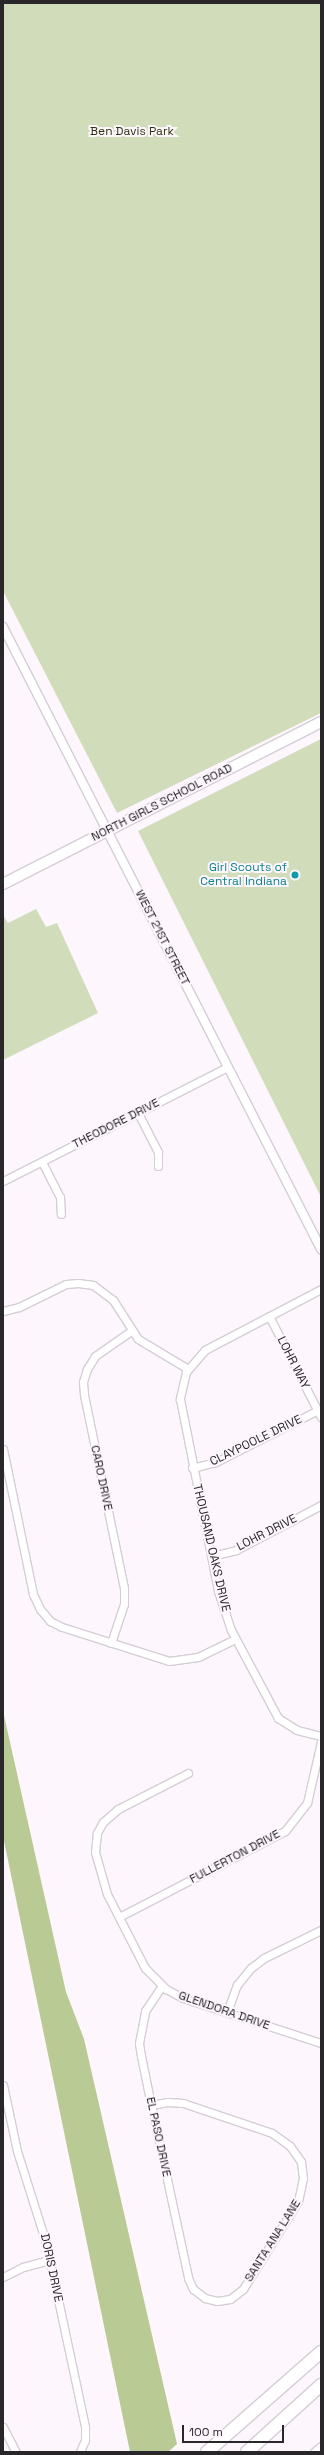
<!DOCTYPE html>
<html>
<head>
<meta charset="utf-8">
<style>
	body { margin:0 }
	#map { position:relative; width:324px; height:2455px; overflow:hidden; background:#fdf6fd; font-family:"Space Grotesk",sans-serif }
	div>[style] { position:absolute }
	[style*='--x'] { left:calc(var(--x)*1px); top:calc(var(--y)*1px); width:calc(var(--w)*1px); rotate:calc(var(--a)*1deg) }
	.green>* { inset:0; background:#d1dcba }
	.forest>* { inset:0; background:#b9ca95 }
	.roads { filter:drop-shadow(1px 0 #d5ced5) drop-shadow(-1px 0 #d5ced5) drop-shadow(0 1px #d5ced5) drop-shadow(0 -1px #d5ced5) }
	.minor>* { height:7px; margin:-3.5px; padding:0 3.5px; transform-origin:3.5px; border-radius:3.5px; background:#fff }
	.tertiary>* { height:8px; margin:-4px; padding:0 4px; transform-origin:4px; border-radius:4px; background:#fff }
	.secondary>* { height:10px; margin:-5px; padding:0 5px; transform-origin:5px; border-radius:5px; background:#fff }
	.motorway>* { height:12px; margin:-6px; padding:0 6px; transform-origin:6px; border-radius:6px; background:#fff }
	.dots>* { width:11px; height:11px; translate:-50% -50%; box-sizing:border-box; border:2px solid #fdf6fd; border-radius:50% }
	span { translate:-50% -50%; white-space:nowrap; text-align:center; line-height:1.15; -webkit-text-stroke:4px #fdf6fd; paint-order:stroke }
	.park-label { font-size:12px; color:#2b350d }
	.street-label { font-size:12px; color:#29272a }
	.culture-label { font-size:12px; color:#0d838f }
	.right { translate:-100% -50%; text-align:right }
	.frame { position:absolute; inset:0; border:4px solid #29272a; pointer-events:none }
	.scale { position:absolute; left:182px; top:2425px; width:102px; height:18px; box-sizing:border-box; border:2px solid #29272a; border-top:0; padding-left:5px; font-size:12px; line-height:14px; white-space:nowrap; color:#29272a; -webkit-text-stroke:3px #fdf6fd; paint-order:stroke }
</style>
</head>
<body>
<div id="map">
	<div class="green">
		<i style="clip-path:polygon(3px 3px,321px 3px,321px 713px,117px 813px,3px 591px)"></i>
		<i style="clip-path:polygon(321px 739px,321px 1197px,138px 831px)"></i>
		<i style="clip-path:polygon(36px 909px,46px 927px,57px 923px,98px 1013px,3px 1060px,3px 915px,8px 923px)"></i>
	</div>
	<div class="forest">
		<i style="clip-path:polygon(3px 1711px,66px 1992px,84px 2039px,177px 2444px,168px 2452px,130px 2452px,3px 1836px)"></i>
	</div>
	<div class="roads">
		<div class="minor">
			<i style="--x:138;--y:1113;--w:44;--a:62.9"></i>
			<i style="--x:158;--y:1152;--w:14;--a:90"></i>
			<i style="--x:42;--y:1162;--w:39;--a:63"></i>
			<i style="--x:60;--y:1197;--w:17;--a:87"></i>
			<i style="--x:3;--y:1181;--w:252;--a:-26.9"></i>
			<i style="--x:321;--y:1289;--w:131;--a:152.3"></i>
			<i style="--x:205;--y:1350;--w:29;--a:131"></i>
			<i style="--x:186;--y:1372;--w:28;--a:103"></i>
			<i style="--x:180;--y:1399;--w:196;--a:78.8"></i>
			<i style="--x:218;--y:1591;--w:41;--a:71.6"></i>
			<i style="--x:231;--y:1630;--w:100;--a:61.9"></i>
			<i style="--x:278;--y:1718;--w:22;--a:32"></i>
			<i style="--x:297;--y:1730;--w:25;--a:14"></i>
			<i style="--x:3;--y:1311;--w:16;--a:-14"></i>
			<i style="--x:19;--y:1307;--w:52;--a:-26.1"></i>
			<i style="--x:66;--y:1284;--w:12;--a:-5"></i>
			<i style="--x:78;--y:1283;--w:15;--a:8"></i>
			<i style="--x:93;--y:1285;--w:25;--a:37"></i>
			<i style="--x:113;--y:1300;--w:46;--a:57.3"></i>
			<i style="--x:138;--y:1339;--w:58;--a:31"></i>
			<i style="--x:269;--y:1316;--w:114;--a:62.8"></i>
			<i style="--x:3;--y:1449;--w:148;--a:78.3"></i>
			<i style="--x:33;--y:1594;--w:17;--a:65"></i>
			<i style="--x:40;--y:1609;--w:16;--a:50"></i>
			<i style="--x:50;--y:1621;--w:13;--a:27"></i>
			<i style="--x:62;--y:1627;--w:112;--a:17.6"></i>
			<i style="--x:169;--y:1661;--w:29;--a:-8"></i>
			<i style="--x:198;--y:1657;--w:41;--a:-25.9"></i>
			<i style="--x:192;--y:1468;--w:25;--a:-14"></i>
			<i style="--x:216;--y:1462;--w:114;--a:-27"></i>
			<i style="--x:211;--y:1556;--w:26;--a:-13"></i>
			<i style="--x:236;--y:1550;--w:96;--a:-27.9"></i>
			<i style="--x:111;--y:1643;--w:41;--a:-71.6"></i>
			<i style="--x:124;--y:1604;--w:16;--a:-90"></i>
			<i style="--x:124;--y:1588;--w:198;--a:-101.7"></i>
			<i style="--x:84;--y:1394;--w:12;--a:-95"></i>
			<i style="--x:83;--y:1382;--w:14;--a:-73"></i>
			<i style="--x:87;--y:1369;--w:15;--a:-58"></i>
			<i style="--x:95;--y:1356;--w:44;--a:-34.8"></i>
			<i style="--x:188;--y:1773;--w:79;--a:152.8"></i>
			<i style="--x:118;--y:1809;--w:20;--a:139"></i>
			<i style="--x:103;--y:1822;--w:13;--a:119"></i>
			<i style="--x:97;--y:1833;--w:19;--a:96"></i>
			<i style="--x:95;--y:1852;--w:44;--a:74.1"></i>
			<i style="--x:107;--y:1894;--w:83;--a:62.8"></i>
			<i style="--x:145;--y:1968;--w:30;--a:45"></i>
			<i style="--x:166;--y:1989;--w:19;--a:28"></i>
			<i style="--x:183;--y:1998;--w:145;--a:18.1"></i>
			<i style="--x:119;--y:1917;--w:187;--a:-27.4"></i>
			<i style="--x:285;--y:1831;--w:36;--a:-52"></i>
			<i style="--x:307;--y:1803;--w:63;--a:-77.1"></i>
			<i style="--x:227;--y:2012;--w:29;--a:-70"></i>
			<i style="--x:237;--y:1985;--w:22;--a:-51"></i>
			<i style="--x:251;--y:1968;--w:16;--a:-38"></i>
			<i style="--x:264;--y:1958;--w:64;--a:-26.2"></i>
			<i style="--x:3;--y:2085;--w:67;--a:78"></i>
			<i style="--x:17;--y:2151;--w:96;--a:72.5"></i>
			<i style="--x:46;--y:2243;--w:188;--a:78"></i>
			<i style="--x:85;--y:2427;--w:13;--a:90"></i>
			<i style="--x:85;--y:2440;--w:13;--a:113"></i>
			<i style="--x:151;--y:2105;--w:17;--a:-10"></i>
			<i style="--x:168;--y:2102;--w:15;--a:4"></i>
			<i style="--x:183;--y:2103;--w:94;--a:18.6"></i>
			<i style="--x:272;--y:2133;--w:22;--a:36"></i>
			<i style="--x:290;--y:2146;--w:19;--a:55"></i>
			<i style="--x:301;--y:2162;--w:16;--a:83"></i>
			<i style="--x:303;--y:2178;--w:24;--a:102"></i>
			<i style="--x:298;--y:2201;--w:104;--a:122"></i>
			<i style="--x:243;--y:2289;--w:16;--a:142"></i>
			<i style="--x:230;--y:2299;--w:13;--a:171"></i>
			<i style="--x:217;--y:2301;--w:12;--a:-166"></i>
			<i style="--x:205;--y:2298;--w:15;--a:-143"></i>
			<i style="--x:193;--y:2289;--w:12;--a:-114"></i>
			<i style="--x:188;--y:2278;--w:1;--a:-90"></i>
			<i style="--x:188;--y:2277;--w:176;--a:-102.1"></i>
			<i style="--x:151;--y:2105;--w:50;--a:-101.5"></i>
			<i style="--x:141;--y:2056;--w:13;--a:-99"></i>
			<i style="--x:139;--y:2043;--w:33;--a:-79"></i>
			<i style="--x:145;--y:2011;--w:30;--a:-56"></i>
			<i style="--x:3;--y:2277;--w:22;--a:-27"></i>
			<i style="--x:23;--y:2267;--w:28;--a:-15"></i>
			<i style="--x:3;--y:2427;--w:28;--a:63"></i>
			<i style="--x:314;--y:2452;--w:9;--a:-41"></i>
		</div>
		<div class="tertiary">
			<i style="--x:3;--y:627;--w:699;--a:62.92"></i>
		</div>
		<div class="secondary">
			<i style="--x:3;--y:884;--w:357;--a:-27"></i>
		</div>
		<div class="motorway">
			<i style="--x:207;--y:2452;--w:152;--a:-41.3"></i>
			<i style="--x:247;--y:2452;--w:100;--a:-42.2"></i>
		</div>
	</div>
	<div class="dots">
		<i style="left:295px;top:875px;background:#0f9aa8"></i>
	</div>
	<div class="park-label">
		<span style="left:132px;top:132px">Ben Davis Park</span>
	</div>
	<div class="street-label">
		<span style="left:162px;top:803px;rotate:-27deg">NORTH GIRLS SCHOOL ROAD</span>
		<span style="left:162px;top:938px;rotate:63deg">WEST 21ST STREET</span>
		<span style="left:116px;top:1124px;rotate:-27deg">THEODORE DRIVE</span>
		<span style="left:293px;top:1363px;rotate:63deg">LOHR WAY</span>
		<span style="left:256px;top:1441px;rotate:-26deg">CLAYPOOLE DRIVE</span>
		<span style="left:101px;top:1478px;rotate:78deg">CARO DRIVE</span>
		<span style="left:267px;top:1533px;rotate:-27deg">LOHR DRIVE</span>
		<span style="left:211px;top:1548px;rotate:77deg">THOUSAND OAKS DRIVE</span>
		<span style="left:235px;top:1857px;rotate:-28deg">FULLERTON DRIVE</span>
		<span style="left:224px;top:2011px;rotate:19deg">GLENDORA DRIVE</span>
		<span style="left:158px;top:2137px;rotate:78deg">EL PASO DRIVE</span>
		<span style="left:273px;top:2241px;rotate:-58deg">SANTA ANA LANE</span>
		<span style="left:51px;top:2268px;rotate:78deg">DORIS DRIVE</span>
	</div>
	<div class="culture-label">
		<span class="right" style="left:287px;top:875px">Girl Scouts of<br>Central Indiana</span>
	</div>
	<div class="frame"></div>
	<div class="scale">100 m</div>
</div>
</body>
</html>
